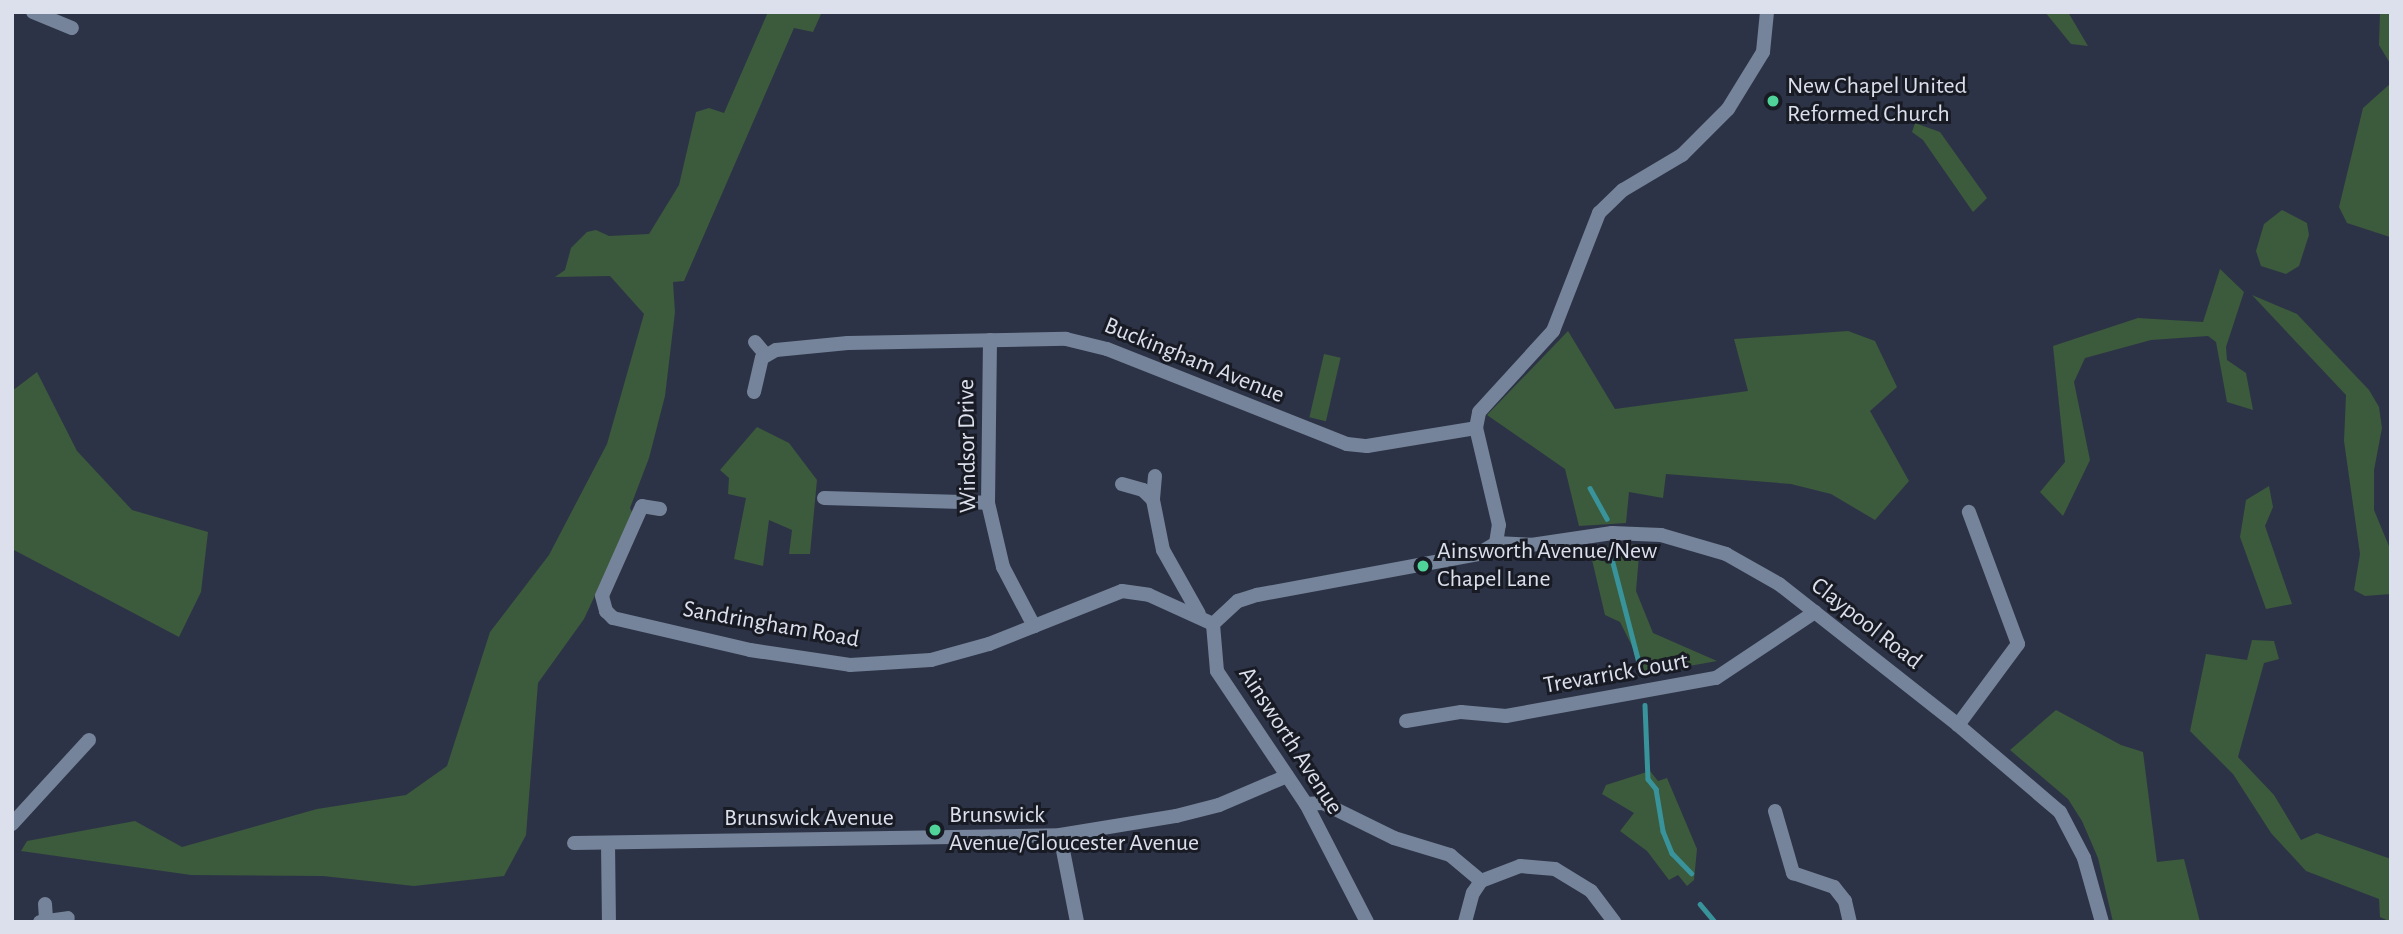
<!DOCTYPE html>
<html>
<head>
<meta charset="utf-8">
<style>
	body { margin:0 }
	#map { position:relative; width:2403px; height:934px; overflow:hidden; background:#2d3346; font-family:"Alegreya Sans",sans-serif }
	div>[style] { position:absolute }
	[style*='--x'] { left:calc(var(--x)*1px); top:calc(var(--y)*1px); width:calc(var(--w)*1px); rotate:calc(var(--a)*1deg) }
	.green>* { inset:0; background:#3c5a3c; transform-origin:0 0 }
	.stream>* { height:4.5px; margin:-2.25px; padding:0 2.25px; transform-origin:2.25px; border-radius:2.25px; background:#39939b }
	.minor>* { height:14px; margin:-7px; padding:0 7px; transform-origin:7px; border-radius:7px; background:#75849a }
	.tertiary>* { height:14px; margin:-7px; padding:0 7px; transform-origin:7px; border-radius:7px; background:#75849a }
	.dots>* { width:19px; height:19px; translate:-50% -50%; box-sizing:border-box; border:4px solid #181b24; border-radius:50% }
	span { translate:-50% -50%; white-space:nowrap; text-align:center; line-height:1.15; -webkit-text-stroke:6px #181b24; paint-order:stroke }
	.poi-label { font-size:24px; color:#dbe0ec }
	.left { translate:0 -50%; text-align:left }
	.street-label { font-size:24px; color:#dbe0ec }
	.frame { position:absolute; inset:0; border:14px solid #dbe0ec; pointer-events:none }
</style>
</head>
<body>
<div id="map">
	<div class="green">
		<i style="clip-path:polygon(768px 12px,822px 12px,813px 32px,794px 28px,684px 281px,673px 282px,675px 312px,665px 396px,649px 458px,630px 508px,633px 514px,584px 619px,538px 683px,526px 835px,504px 876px,414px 886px,323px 876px,191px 875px,21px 851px,27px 841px,135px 821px,182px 847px,317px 809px,406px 795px,447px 766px,490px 632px,549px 555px,607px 444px,644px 314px,610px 276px,555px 277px,565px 270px,571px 248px,587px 232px,596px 230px,609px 236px,649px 234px,679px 185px,696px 112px,709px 108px,724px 113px)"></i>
		<i style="clip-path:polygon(2045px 12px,2068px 12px,2088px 46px,2071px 44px)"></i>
		<i style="clip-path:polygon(2380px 12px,2391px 12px,2391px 65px,2379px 45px)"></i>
		<i style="clip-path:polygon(2391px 83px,2391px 237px,2390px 237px,2347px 223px,2339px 207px,2363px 108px)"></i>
		<i style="clip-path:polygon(1915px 123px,1940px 132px,1987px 198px,1973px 212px,1923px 140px,1912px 132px)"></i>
		<i style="clip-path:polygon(2282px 210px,2307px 223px,2309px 235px,2299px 266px,2286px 274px,2261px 266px,2256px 251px,2264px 224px)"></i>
		<i style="clip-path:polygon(2220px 269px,2244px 292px,2226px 347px,2227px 360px,2246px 373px,2253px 410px,2227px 402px,2216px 342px,2208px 336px,2151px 340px,2085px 358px,2074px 382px,2090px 460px,2063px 516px,2040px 492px,2065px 462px,2053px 346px,2138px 318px,2203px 322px)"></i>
		<i style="clip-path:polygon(2252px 295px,2297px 314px,2369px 390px,2379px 407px,2382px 428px,2374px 470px,2374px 510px,2391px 551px,2391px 594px,2365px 596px,2354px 590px,2360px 554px,2344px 441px,2346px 395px)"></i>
		<i style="clip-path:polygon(1568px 331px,1615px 409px,1748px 391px,1734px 339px,1848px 331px,1875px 341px,1897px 387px,1870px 411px,1909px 481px,1875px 520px,1831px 494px,1791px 484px,1666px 474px,1663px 498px,1629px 492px,1626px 523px,1579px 526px,1565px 469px,1487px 415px)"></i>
		<i style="left:1324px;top:354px;width:17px;height:65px;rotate:13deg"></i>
		<i style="clip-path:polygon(37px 372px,77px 451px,132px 510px,208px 532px,201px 592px,179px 637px,12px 549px,12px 391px)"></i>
		<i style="clip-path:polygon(757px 427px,789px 443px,817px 480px,810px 554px,789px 554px,792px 530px,769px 520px,763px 566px,734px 559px,746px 498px,728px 494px,729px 478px,720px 470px)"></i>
		<i style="clip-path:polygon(2269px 486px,2273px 507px,2265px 526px,2292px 604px,2266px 609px,2240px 537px,2246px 500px)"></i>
		<i style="clip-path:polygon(1640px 544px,1636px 591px,1653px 633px,1717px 661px,1639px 675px,1633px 648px,1620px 622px,1605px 615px,1589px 547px)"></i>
		<i style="clip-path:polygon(2252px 640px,2274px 641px,2279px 659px,2264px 663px,2238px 757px,2274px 795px,2301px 840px,2317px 833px,2391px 859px,2391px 922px,2380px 917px,2379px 899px,2306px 871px,2271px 833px,2233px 774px,2190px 731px,2206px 654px,2247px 660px)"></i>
		<i style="clip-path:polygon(2056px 710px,2121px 745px,2143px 752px,2157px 862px,2184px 859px,2200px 922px,2113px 922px,2098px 858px,2082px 821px,2068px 799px,2010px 750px)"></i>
		<i style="clip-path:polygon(1650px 771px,1658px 781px,1667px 778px,1697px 849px,1694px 880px,1687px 886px,1678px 875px,1669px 880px,1647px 851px,1620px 831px,1634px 813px,1602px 794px,1606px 785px)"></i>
	</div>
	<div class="stream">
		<i style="--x:1590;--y:488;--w:35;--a:61"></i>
		<i style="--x:1611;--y:555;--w:115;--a:75.4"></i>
		<i style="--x:1645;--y:705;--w:74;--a:87.7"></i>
		<i style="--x:1648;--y:779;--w:13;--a:51"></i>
		<i style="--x:1656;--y:789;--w:43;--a:80.5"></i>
		<i style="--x:1663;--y:831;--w:24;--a:68"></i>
		<i style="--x:1672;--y:853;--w:28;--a:46"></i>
		<i style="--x:1700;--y:904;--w:23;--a:50"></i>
	</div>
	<div class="minor">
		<i style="--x:33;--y:12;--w:42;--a:22.3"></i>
		<i style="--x:990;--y:340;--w:163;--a:90.7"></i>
		<i style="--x:988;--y:503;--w:66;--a:76.8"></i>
		<i style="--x:1003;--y:567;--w:67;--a:62.3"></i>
		<i style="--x:755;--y:342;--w:17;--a:50"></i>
		<i style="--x:754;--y:392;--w:35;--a:-77"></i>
		<i style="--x:762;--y:358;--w:16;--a:-30"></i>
		<i style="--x:776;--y:350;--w:72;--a:-5.6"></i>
		<i style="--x:848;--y:343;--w:218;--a:-1.1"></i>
		<i style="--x:1066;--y:339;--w:42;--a:13.7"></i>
		<i style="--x:1107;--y:349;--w:258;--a:21.6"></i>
		<i style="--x:1347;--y:444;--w:20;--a:6"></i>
		<i style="--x:1367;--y:446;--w:110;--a:-9.4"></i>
		<i style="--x:1155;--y:476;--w:24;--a:95"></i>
		<i style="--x:1153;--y:500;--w:51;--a:78.7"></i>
		<i style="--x:1163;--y:550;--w:73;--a:60.6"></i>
		<i style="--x:1122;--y:484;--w:22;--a:16"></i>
		<i style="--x:1143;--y:490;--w:14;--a:45"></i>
		<i style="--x:824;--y:498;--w:164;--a:1.7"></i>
		<i style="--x:660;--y:509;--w:18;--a:-171"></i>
		<i style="--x:642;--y:506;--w:98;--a:114"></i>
		<i style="--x:602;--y:596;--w:16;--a:75"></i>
		<i style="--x:606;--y:611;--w:10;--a:45"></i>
		<i style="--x:613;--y:618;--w:141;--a:13.1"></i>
		<i style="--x:750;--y:650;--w:101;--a:8.5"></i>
		<i style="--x:850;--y:665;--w:81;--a:-3.5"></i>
		<i style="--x:931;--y:660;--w:60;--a:-15.4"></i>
		<i style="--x:989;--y:644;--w:143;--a:-21.7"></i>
		<i style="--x:1122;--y:591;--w:27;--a:8"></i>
		<i style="--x:1149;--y:595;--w:70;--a:24.4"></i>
		<i style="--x:1406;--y:721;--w:56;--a:-9.3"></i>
		<i style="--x:1461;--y:712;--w:45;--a:5.1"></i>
		<i style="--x:1506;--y:716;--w:213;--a:-10.3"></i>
		<i style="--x:1716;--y:678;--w:119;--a:-33.7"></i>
		<i style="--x:1958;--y:725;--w:101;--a:-53.5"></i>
		<i style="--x:2018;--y:644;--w:141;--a:-110.4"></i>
		<i style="--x:1306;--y:804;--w:17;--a:-3"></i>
		<i style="--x:1323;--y:803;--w:79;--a:26.2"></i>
		<i style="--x:1394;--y:838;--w:59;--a:16.9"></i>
		<i style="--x:1450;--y:855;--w:40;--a:40"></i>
		<i style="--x:1481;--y:881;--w:42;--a:-21"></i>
		<i style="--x:1520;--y:866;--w:35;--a:5"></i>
		<i style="--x:1555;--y:869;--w:42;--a:31.4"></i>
		<i style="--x:1591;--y:891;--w:39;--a:53"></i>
		<i style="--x:1775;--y:811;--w:65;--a:73.8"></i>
		<i style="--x:1793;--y:873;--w:43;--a:18.9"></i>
		<i style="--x:1834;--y:887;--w:18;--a:52"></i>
		<i style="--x:1845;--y:901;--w:22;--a:77"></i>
		<i style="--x:12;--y:824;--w:114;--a:-47.5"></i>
		<i style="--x:1060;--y:835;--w:89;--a:78.9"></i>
		<i style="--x:574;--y:843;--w:486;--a:-0.9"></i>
		<i style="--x:1060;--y:835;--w:118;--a:-9.3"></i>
		<i style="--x:1176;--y:816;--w:44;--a:-14.3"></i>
		<i style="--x:1219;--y:805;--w:74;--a:-23.1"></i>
		<i style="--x:608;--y:843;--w:79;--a:89.3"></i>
		<i style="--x:45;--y:904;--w:15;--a:86"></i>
		<i style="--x:40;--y:922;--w:28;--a:-8"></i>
		<i style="--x:1465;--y:922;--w:30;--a:-75"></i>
		<i style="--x:1473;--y:893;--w:14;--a:-56"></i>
	</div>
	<div class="tertiary">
		<i style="--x:1496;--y:543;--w:35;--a:3"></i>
		<i style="--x:1531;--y:545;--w:82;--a:-8.4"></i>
		<i style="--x:1612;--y:533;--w:49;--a:2.3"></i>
		<i style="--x:1661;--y:535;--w:68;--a:16.3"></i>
		<i style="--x:1726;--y:554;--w:61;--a:29.5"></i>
		<i style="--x:1779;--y:584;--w:228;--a:38.2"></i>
		<i style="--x:1958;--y:725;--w:134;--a:40.5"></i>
		<i style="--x:2060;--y:812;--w:52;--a:62.4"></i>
		<i style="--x:2084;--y:858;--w:66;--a:74.3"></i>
		<i style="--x:1496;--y:543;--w:18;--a:-81"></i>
		<i style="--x:1499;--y:525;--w:100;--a:-103.3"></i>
		<i style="--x:1476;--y:428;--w:16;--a:-79"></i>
		<i style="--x:1479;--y:412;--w:110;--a:-47.6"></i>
		<i style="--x:1553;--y:331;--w:127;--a:-68.7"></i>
		<i style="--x:1599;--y:213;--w:33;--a:-44"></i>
		<i style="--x:1623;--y:190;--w:69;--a:-30.7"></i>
		<i style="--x:1682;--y:155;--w:65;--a:-45"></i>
		<i style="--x:1728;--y:109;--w:67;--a:-58.4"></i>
		<i style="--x:1763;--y:52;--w:40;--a:-84.3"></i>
		<i style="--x:1367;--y:922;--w:133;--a:-117.3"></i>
		<i style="--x:1306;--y:804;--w:160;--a:-123.8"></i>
		<i style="--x:1217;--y:671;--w:47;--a:-94.9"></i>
		<i style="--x:1213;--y:624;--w:34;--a:-43"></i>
		<i style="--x:1238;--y:601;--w:20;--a:-18"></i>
		<i style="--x:1257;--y:595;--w:225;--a:-10.5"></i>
		<i style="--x:1478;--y:554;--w:21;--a:-31"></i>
	</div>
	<div class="dots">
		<i style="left:1773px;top:101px;background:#4fd399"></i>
		<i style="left:1423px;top:566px;background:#4fd399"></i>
		<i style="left:935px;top:830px;background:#4fd399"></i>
	</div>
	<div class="poi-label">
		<span class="left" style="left:1787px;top:101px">New Chapel United<br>Reformed Church</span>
		<span class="left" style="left:1437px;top:566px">Ainsworth Avenue/New<br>Chapel Lane</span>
		<span class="left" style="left:949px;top:830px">Brunswick<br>Avenue/Gloucester Avenue</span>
	</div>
	<div class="street-label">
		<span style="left:1194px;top:361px;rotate:22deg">Buckingham Avenue</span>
		<span style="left:968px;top:446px;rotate:-91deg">Windsor Drive</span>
		<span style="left:1866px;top:624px;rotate:38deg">Claypool Road</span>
		<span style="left:771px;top:625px;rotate:10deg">Sandringham Road</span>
		<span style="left:1616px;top:674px;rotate:-10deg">Trevarrick Court</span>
		<span style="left:1290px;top:741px;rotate:57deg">Ainsworth Avenue</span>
		<span style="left:809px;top:819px">Brunswick Avenue</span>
	</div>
	<div class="frame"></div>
</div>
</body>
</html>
